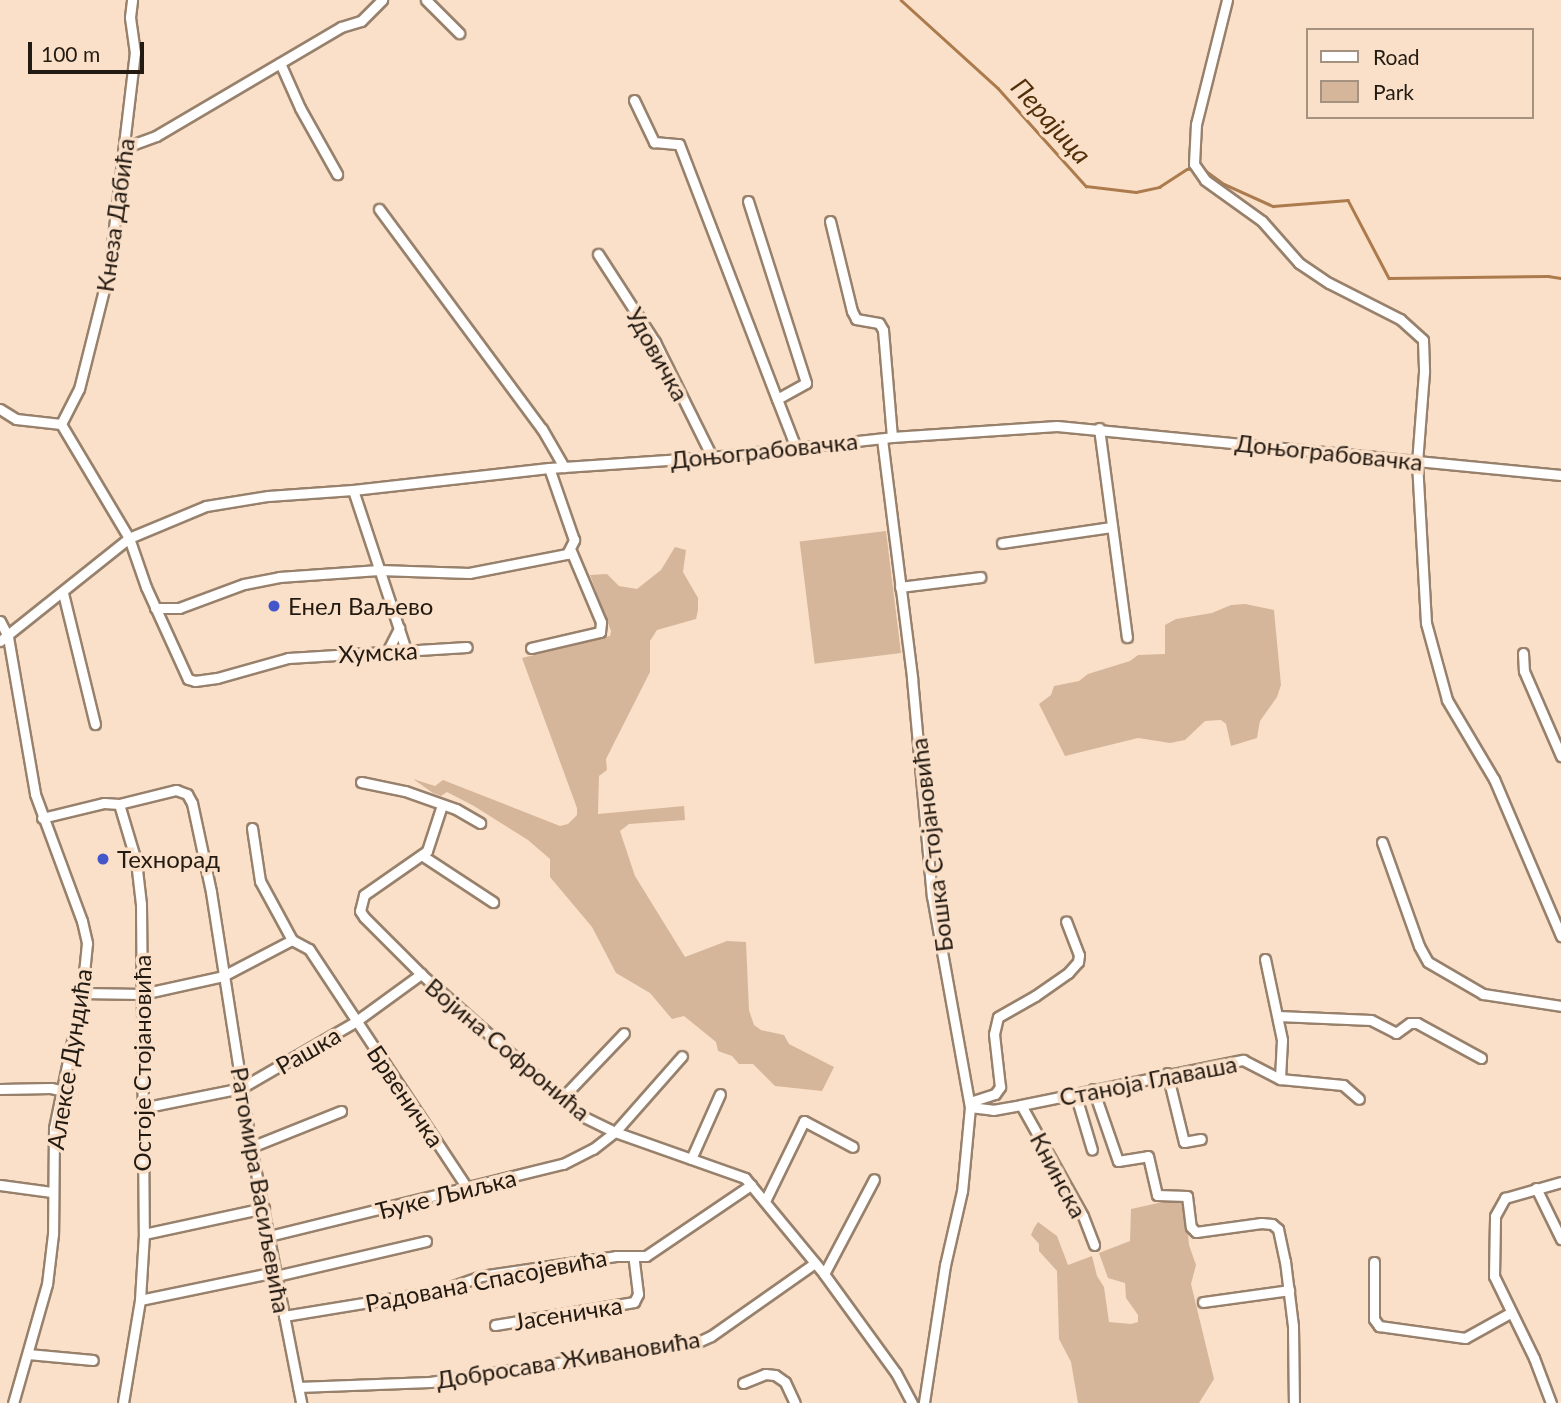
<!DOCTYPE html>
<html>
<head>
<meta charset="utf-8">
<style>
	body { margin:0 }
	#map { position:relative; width:1561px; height:1403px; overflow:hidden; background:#fae0c9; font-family:Lato,sans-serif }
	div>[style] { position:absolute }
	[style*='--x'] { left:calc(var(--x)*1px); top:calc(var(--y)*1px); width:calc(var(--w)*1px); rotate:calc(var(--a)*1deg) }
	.green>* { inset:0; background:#d6b69a; transform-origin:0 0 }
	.stream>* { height:2.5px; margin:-1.25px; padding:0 1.25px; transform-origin:1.25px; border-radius:1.25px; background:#ac7b4d }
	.roads { filter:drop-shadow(2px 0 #98816c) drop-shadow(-2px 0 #98816c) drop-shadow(0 2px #98816c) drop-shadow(0 -2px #98816c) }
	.minor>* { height:9px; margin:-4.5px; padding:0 4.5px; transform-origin:4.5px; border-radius:4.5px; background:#fff }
	.dots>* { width:19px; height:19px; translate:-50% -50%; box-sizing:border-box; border:4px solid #fae0c9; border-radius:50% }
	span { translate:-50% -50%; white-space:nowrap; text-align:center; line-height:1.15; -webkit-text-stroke:7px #fae0c9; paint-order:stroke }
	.street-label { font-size:24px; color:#231a12 }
	.poi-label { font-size:24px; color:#231a12 }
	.left { translate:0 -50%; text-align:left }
	.water-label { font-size:26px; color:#512f08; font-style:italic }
	.legend { position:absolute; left:1306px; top:28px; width:228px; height:91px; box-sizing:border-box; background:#fae0c9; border:2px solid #a49180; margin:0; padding:9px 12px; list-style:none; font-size:21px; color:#231a12 }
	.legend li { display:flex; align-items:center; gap:14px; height:35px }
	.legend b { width:35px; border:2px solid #a49180 }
	.scale { position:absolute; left:28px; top:42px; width:116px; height:32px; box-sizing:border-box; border:4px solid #231a12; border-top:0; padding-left:9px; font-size:21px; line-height:24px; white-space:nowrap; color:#231a12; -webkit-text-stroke:5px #fae0c9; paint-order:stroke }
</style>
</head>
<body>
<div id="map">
	<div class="green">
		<i style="left:886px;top:531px;width:123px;height:87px;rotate:83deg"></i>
		<i style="clip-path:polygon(675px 547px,686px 550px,683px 572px,698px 598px,698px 610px,696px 619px,657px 630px,650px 641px,650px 672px,606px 759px,607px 770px,599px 776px,598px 814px,684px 806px,685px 820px,629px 824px,620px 831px,635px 876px,685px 957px,727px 941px,746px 942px,749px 1010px,754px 1025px,761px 1030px,784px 1035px,789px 1044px,834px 1067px,822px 1091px,775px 1086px,753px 1064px,739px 1064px,732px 1056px,718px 1051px,716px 1042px,684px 1016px,672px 1019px,650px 993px,616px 973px,592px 927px,550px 877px,550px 859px,528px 840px,474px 806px,447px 792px,441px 796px,433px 793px,413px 779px,435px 786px,443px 780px,560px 826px,568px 824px,577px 815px,577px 808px,522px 658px,610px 636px,611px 631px,590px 575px,607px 574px,619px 586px,637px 589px,661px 570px)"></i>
		<i style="clip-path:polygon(1245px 604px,1274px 610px,1281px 685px,1277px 697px,1260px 721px,1257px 738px,1231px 746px,1226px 724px,1221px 720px,1205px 721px,1185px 740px,1170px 743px,1138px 738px,1065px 756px,1039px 704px,1051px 695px,1054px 686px,1079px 681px,1088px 674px,1130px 661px,1138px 655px,1165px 654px,1165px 625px,1176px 619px,1212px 613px,1231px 605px)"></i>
		<i style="clip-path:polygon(1181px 1198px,1185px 1200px,1189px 1245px,1196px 1265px,1191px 1284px,1214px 1379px,1199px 1403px,1078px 1403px,1071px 1362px,1059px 1339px,1057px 1271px,1039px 1251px,1039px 1244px,1031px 1235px,1034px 1228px,1038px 1222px,1057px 1236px,1068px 1265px,1092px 1256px,1097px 1276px,1104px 1287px,1109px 1322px,1131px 1324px,1138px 1322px,1138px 1315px,1126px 1298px,1125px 1283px,1108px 1278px,1099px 1253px,1130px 1241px,1131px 1209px)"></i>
	</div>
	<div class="stream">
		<i style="--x:901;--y:0;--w:131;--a:42.2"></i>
		<i style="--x:998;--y:88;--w:132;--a:48.1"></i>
		<i style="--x:1086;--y:186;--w:50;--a:6.8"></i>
		<i style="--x:1136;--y:192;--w:24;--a:-12"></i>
		<i style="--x:1159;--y:187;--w:33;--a:-33"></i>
		<i style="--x:1187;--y:169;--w:8;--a:-7"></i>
		<i style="--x:1202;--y:168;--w:27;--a:36"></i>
		<i style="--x:1224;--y:184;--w:54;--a:24.2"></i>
		<i style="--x:1273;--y:206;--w:75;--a:-4.6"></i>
		<i style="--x:1348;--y:200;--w:88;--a:62.3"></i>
		<i style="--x:1389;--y:278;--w:159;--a:-0.7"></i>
		<i style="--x:1548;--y:276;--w:13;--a:9"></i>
	</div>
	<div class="roads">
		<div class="minor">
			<i style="--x:426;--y:0;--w:47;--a:45"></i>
			<i style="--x:1227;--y:0;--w:128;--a:104"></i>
			<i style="--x:1196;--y:124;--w:40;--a:92.9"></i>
			<i style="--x:1194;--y:164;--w:19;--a:55"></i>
			<i style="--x:1205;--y:180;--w:70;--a:35.7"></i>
			<i style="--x:1262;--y:221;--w:56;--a:48.6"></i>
			<i style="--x:1299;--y:263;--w:36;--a:34"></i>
			<i style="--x:1329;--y:283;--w:80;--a:26.9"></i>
			<i style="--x:1400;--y:319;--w:31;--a:42"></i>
			<i style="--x:1423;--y:340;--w:32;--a:88"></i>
			<i style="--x:1424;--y:372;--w:90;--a:94.4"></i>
			<i style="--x:1417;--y:462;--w:161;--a:86.8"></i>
			<i style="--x:1426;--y:623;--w:80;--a:74.7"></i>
			<i style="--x:1447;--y:700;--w:92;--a:59.3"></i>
			<i style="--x:1494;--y:779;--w:171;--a:66.9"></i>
			<i style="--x:280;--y:63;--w:49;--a:66"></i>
			<i style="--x:300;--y:108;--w:76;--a:60.7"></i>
			<i style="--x:634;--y:100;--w:47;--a:64.5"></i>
			<i style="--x:654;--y:142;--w:25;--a:5"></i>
			<i style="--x:679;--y:144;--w:273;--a:69"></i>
			<i style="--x:126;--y:147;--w:32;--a:-20"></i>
			<i style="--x:156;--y:136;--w:215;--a:-30.5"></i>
			<i style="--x:341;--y:27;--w:21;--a:-17"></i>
			<i style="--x:361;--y:21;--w:30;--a:-45"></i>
			<i style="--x:748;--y:201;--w:191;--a:72.3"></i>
			<i style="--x:806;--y:383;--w:33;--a:151"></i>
			<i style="--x:777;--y:399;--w:53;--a:68.8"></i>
			<i style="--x:379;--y:209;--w:274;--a:53.5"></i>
			<i style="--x:542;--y:429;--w:44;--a:59.9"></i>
			<i style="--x:830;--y:221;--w:93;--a:76.3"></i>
			<i style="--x:852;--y:311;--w:9;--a:63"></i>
			<i style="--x:856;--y:319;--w:23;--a:10"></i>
			<i style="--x:879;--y:323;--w:8;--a:60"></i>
			<i style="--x:883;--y:330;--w:107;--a:85.2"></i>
			<i style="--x:598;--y:254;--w:105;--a:57.1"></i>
			<i style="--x:655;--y:342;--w:128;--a:63.6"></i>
			<i style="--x:0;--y:409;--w:19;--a:32"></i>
			<i style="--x:16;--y:419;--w:45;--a:6.3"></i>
			<i style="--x:61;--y:424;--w:133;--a:59.2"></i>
			<i style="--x:129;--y:538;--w:52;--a:70.9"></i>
			<i style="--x:146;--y:587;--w:101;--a:65.5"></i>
			<i style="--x:188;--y:679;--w:7;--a:16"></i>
			<i style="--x:195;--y:681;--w:22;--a:-8"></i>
			<i style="--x:217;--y:678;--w:74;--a:-15.7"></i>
			<i style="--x:288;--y:658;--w:179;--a:-3.5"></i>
			<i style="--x:61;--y:424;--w:39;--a:-63"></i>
			<i style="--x:79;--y:389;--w:123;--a:-75.9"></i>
			<i style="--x:109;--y:270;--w:219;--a:-83.2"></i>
			<i style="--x:135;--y:53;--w:36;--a:-98"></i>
			<i style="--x:130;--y:17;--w:17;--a:-83"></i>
			<i style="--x:1099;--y:428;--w:211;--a:82.4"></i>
			<i style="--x:882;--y:439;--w:241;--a:82.8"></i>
			<i style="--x:912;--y:678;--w:219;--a:84.8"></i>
			<i style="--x:932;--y:896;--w:214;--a:79.8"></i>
			<i style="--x:970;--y:1107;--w:84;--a:95.4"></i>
			<i style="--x:962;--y:1191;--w:76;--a:102.9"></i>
			<i style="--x:945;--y:1265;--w:140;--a:98.7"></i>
			<i style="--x:353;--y:490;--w:169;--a:71.7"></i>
			<i style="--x:1002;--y:543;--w:111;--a:-8.3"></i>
			<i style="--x:900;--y:587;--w:81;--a:-7.1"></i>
			<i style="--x:63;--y:593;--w:135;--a:76.3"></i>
			<i style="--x:155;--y:608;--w:24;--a:0"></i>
			<i style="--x:179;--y:608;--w:69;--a:-20.3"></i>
			<i style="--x:244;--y:584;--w:36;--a:-11"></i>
			<i style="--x:279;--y:577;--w:100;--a:-4"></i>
			<i style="--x:379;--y:570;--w:90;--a:1.9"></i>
			<i style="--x:469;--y:573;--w:100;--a:-11"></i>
			<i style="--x:567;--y:554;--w:16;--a:-63"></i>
			<i style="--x:574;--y:540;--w:76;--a:-109.1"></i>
			<i style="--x:0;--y:621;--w:18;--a:63"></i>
			<i style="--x:8;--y:637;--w:159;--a:80.2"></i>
			<i style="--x:35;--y:794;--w:135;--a:69.7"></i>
			<i style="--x:82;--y:921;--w:23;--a:77"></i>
			<i style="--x:87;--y:943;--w:50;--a:95.7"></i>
			<i style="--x:82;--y:993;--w:138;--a:101.7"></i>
			<i style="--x:54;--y:1128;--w:106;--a:90.5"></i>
			<i style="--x:53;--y:1234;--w:50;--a:96.8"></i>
			<i style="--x:47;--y:1284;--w:124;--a:105.9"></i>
			<i style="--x:0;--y:641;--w:165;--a:-38.6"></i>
			<i style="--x:129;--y:538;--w:83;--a:-22.6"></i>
			<i style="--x:206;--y:506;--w:63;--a:-9.2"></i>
			<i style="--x:268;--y:496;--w:85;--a:-4"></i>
			<i style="--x:353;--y:490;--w:197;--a:-6.4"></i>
			<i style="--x:549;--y:468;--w:163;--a:-3.9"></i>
			<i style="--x:712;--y:457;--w:181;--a:-6.3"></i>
			<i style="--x:892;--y:437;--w:165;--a:-3.8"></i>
			<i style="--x:1057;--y:426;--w:506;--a:5.55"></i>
			<i style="--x:531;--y:648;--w:71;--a:-13.1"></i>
			<i style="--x:600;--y:632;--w:10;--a:-84"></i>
			<i style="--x:601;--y:622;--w:77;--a:-112.9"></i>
			<i style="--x:388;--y:650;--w:25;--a:-63"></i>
			<i style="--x:1523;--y:653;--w:18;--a:87"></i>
			<i style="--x:1524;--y:671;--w:93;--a:66.5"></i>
			<i style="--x:361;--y:782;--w:45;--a:11.6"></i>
			<i style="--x:405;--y:791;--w:54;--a:19.4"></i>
			<i style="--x:456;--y:809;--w:28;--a:30"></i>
			<i style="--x:119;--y:804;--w:59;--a:-13.8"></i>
			<i style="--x:176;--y:790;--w:12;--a:20"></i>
			<i style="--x:187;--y:794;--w:10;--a:61"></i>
			<i style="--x:192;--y:803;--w:91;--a:77.9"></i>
			<i style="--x:211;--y:892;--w:258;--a:81.1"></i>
			<i style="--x:251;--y:1147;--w:261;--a:78.9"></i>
			<i style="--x:442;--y:805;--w:48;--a:108.1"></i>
			<i style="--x:427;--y:851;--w:77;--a:145.1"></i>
			<i style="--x:364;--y:895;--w:16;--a:104"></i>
			<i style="--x:360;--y:911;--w:7;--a:56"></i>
			<i style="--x:364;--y:917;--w:81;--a:45"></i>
			<i style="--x:421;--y:974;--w:213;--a:41.6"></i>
			<i style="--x:580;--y:1115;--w:39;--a:26"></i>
			<i style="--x:615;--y:1132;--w:138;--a:19.5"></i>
			<i style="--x:745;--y:1178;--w:124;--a:50.5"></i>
			<i style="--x:824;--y:1274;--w:122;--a:54"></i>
			<i style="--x:896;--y:1373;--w:34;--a:62"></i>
			<i style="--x:42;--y:818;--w:64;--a:-13.6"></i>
			<i style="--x:104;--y:803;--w:15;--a:4"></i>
			<i style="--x:119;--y:804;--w:59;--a:73.4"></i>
			<i style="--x:136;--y:861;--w:43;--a:83.4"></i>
			<i style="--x:141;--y:904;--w:330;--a:89.5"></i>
			<i style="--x:144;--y:1234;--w:66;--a:93.5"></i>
			<i style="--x:140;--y:1300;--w:104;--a:99.4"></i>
			<i style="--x:252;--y:828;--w:54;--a:81.4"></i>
			<i style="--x:260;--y:881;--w:67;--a:61.5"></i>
			<i style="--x:1382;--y:842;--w:110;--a:70.4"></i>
			<i style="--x:1419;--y:946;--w:18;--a:61"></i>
			<i style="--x:1428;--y:962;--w:64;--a:30.2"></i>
			<i style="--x:1483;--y:994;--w:79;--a:8.7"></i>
			<i style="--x:423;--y:856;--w:84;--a:33.3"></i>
			<i style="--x:292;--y:940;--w:19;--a:28"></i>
			<i style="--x:309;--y:949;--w:288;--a:56.5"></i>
			<i style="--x:1265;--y:959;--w:83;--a:78.1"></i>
			<i style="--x:1282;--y:1040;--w:39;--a:93"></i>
			<i style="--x:82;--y:993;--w:60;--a:1"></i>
			<i style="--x:142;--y:994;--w:83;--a:-12.5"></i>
			<i style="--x:223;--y:976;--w:78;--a:-27.6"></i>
			<i style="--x:1278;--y:1016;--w:93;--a:2.5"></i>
			<i style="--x:1371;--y:1020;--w:28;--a:27"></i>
			<i style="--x:1396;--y:1033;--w:17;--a:-36"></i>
			<i style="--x:1410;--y:1023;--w:7;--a:0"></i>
			<i style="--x:1417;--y:1023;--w:73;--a:28.7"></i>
			<i style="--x:1167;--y:1073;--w:71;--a:76.2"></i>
			<i style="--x:1184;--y:1142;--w:17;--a:-10"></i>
			<i style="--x:0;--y:1089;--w:51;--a:-1.1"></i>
			<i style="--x:51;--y:1088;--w:9;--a:13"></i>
			<i style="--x:1093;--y:1089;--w:76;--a:70.9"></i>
			<i style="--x:1118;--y:1161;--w:30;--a:-9"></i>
			<i style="--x:1148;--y:1156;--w:40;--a:77"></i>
			<i style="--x:1157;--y:1195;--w:30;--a:2"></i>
			<i style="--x:1187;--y:1196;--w:31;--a:83"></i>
			<i style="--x:1191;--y:1227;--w:7;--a:45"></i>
			<i style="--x:1196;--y:1232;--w:66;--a:-7.9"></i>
			<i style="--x:1261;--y:1223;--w:11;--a:5"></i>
			<i style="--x:1272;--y:1224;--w:8;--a:40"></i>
			<i style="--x:1278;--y:1229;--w:33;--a:78"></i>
			<i style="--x:1285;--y:1261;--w:65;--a:83"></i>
			<i style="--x:1293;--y:1326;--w:77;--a:89.3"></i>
			<i style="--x:1075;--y:1093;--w:59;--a:73.4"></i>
			<i style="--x:561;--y:1099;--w:91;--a:-46.3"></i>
			<i style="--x:970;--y:1102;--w:26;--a:-18"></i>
			<i style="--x:995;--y:1094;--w:9;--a:-54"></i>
			<i style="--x:1000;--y:1087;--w:53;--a:-96.5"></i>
			<i style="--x:994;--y:1034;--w:17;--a:-77"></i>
			<i style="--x:998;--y:1017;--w:43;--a:-29.6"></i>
			<i style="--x:1035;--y:996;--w:40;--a:-34.9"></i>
			<i style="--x:1068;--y:973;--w:15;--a:-48"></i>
			<i style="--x:1078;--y:962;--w:7;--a:-82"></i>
			<i style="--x:1079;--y:955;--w:36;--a:-111"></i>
			<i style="--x:1021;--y:1105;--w:127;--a:60.8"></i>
			<i style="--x:1083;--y:1216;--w:31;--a:69"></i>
			<i style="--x:970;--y:1107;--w:23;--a:7"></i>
			<i style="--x:993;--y:1110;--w:28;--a:-10"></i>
			<i style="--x:1021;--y:1105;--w:227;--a:-11.5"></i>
			<i style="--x:1243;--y:1060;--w:42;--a:27.2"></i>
			<i style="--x:1280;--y:1079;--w:63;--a:5.4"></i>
			<i style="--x:1343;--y:1085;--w:21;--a:41"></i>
			<i style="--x:142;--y:1108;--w:101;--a:-11.4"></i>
			<i style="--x:241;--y:1088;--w:132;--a:-30.1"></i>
			<i style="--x:355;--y:1022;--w:82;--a:-36"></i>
			<i style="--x:251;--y:1147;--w:97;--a:-21.8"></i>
			<i style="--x:691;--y:1159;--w:71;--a:-66"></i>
			<i style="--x:0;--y:1185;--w:52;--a:7.7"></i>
			<i style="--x:1536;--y:1188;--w:57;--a:63.9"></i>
			<i style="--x:765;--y:1201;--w:89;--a:-64"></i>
			<i style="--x:804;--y:1121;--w:55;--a:28"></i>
			<i style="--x:144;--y:1234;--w:123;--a:-12.2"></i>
			<i style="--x:269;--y:1236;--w:303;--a:-13.8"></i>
			<i style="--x:563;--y:1164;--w:34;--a:-27"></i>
			<i style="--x:593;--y:1149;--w:28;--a:-38"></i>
			<i style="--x:615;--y:1132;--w:101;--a:-48.6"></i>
			<i style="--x:1374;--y:1262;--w:57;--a:90"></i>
			<i style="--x:1374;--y:1319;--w:9;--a:54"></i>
			<i style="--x:1379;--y:1326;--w:87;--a:7.9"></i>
			<i style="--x:1465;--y:1338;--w:51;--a:-29.1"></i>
			<i style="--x:824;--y:1274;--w:107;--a:-62.2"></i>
			<i style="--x:276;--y:1276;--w:154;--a:-13.1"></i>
			<i style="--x:140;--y:1300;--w:138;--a:-11.7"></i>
			<i style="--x:1203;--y:1302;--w:87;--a:-7.9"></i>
			<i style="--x:284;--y:1316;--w:160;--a:-9.3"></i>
			<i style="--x:442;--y:1290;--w:41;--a:-19.7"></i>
			<i style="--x:481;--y:1276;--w:136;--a:-8.4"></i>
			<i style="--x:616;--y:1256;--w:30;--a:0"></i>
			<i style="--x:646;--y:1256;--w:127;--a:-34.1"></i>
			<i style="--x:495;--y:1325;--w:141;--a:-9.4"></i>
			<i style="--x:634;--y:1302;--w:9;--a:-63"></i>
			<i style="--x:638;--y:1294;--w:38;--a:-97"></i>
			<i style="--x:28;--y:1354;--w:65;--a:5.3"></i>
			<i style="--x:743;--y:1383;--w:24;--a:-22"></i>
			<i style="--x:765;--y:1374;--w:10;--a:6"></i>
			<i style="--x:775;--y:1375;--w:12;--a:35"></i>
			<i style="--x:785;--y:1382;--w:23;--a:65"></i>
			<i style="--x:298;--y:1387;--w:132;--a:-2.2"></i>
			<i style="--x:430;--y:1382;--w:271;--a:-8.5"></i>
			<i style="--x:698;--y:1342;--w:14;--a:-25"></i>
			<i style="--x:711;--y:1336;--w:127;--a:-35.1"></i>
			<i style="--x:1551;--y:1403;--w:48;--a:-110.7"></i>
			<i style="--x:1534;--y:1358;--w:91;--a:-116"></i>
			<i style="--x:1494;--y:1276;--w:60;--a:-89"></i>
			<i style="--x:1495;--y:1216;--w:21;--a:-61"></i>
			<i style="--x:1505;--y:1198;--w:58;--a:-15.9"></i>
		</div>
	</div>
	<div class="dots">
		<i style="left:274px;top:606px;background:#4356ca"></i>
		<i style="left:103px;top:859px;background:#4356ca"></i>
	</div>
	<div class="street-label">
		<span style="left:115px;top:215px;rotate:-82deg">Кнеза Дабића</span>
		<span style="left:658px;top:354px;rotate:61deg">Удовичка</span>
		<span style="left:764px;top:450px;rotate:-6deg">Доњограбовачка</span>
		<span style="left:1329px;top:452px;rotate:6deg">Доњограбовачка</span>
		<span style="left:378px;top:652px;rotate:-3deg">Хумска</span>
		<span style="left:931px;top:845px;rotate:-97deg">Бошка Стојановића</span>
		<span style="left:508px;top:1049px;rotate:40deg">Војина Софронића</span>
		<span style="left:308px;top:1050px;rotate:-30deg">Рашка</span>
		<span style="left:69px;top:1059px;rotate:-81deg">Алексе Дундића</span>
		<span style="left:142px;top:1063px;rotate:-90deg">Остоје Стојановића</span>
		<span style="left:1148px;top:1080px;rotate:-11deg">Станоја Главаша</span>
		<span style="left:406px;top:1096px;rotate:56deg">Брвеничка</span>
		<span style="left:1059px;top:1175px;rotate:62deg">Книнска</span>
		<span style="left:261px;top:1190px;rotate:80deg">Ратомира Васиљевића</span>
		<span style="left:446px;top:1194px;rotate:-14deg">Ђуке Љиљка</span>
		<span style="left:486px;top:1280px;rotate:-11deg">Радована Спасојевића</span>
		<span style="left:568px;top:1313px;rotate:-9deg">Јасеничка</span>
		<span style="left:568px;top:1359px;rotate:-9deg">Добросава Живановића</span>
	</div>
	<div class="poi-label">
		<span class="left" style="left:288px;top:606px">Енел Ваљево</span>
		<span class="left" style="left:117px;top:859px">Технорад</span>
	</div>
	<div class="water-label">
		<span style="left:1051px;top:121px;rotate:48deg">Перајица</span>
	</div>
	<ul class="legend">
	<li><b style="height:9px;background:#fff"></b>Road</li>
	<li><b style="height:19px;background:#d6b69a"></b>Park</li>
	</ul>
	<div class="scale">100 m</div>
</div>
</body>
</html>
